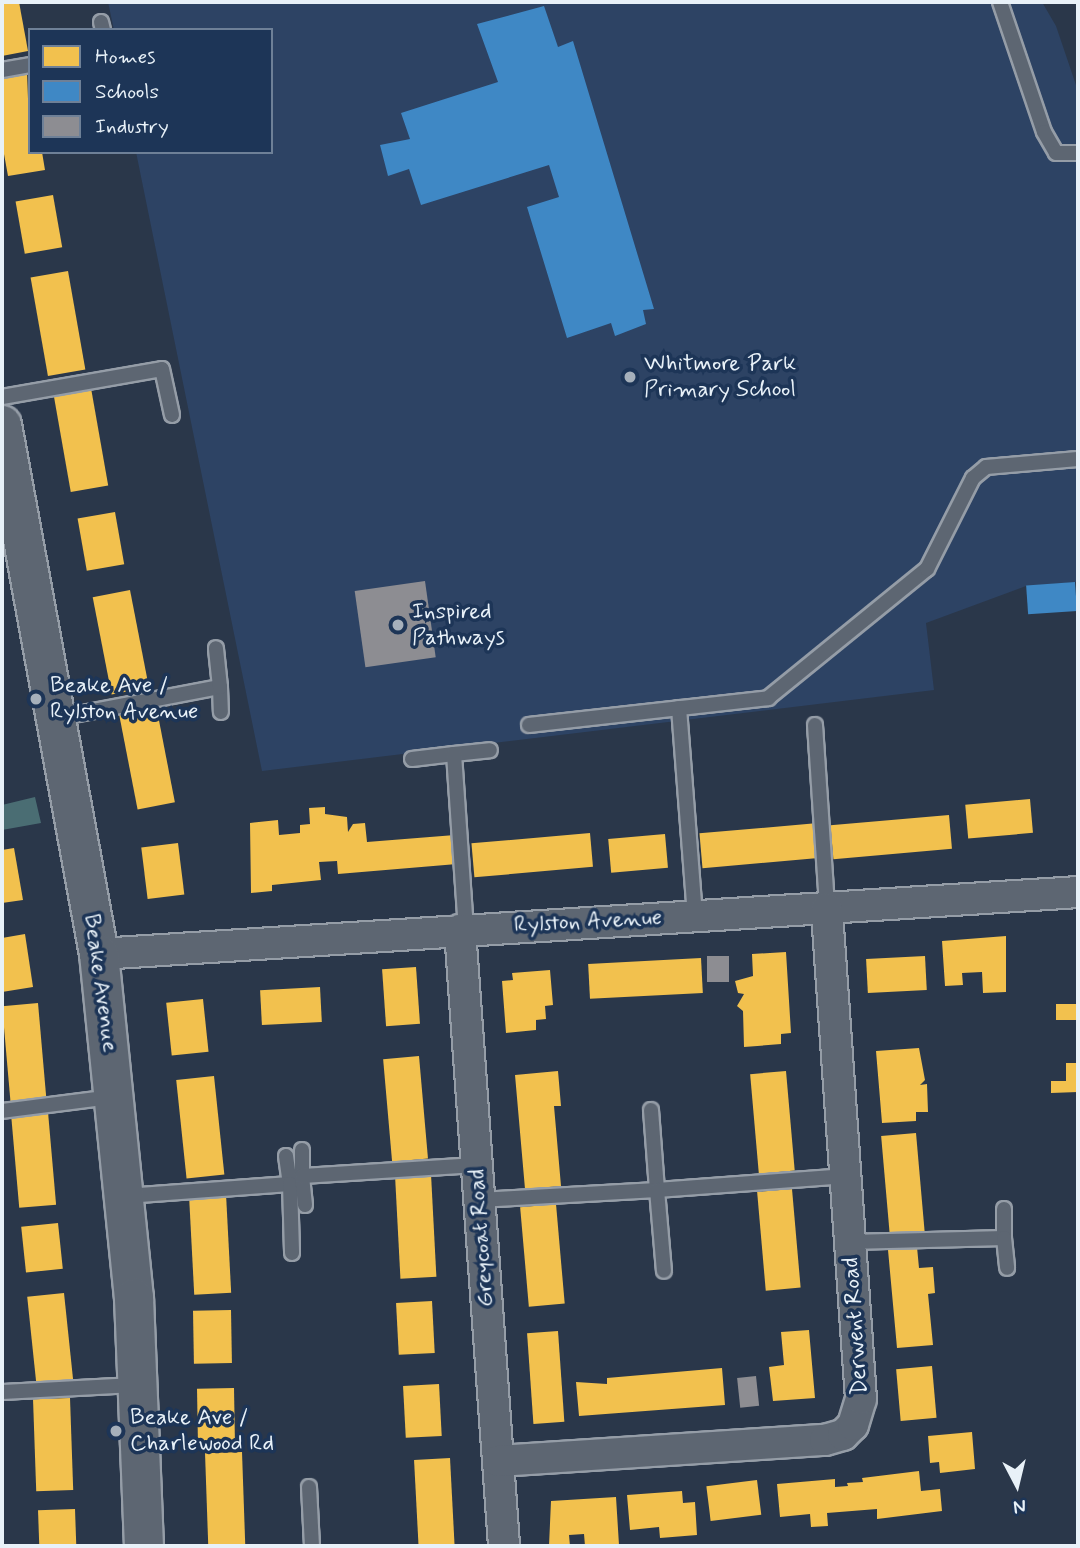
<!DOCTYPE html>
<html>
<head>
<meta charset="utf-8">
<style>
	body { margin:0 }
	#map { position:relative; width:1080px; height:1548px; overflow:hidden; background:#2a374a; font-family:Mynerve,sans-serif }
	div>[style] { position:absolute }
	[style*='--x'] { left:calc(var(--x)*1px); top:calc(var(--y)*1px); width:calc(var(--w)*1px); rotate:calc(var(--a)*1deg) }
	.built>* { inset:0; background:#2d4364 }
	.green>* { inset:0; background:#4a6d73 }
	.homes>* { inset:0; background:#f2c14e; transform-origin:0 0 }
	.schools>* { inset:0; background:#3f88c5; transform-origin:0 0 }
	.industry>* { inset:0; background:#8d8d92; transform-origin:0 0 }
	.roads { filter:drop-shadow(2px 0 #959da7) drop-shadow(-2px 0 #959da7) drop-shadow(0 2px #959da7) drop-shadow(0 -2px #959da7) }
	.lane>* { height:14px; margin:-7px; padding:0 7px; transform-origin:7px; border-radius:7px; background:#5d6672 }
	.street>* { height:30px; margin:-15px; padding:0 15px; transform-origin:15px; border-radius:15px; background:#5d6672 }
	.secondary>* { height:38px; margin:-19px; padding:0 19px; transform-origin:19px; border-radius:19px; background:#5d6672 }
	.dots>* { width:19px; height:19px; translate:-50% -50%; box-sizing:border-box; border:4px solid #1d3557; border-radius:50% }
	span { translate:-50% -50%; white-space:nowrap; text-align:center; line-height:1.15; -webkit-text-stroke:7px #1d3557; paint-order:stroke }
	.poi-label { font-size:23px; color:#e8f1f8 }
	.left { translate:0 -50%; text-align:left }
	.street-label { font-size:23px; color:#e8f1f8 }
	.frame { position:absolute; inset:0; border:4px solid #e8f1f8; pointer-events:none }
	.legend { position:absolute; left:28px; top:28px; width:245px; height:126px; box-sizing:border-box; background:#1d3557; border:2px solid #6e8097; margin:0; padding:9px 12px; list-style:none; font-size:21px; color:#e8f1f8 }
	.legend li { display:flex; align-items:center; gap:14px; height:35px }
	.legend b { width:35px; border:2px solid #6e8097 }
	.north { position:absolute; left:982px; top:1450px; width:70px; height:70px; -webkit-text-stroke:5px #1d3557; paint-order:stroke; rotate:173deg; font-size:19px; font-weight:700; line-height:28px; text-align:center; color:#e8f1f8 }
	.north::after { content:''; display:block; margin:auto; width:24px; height:32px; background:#e8f1f8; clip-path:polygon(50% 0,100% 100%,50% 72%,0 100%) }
</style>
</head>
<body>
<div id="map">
	<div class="built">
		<i style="clip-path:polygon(108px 2px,1042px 2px,1056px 26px,1078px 91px,1078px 582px,1026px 586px,926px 623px,934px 690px,262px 771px,136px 152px,271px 152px,271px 30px,114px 30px)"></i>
	</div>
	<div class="green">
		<i style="clip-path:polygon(35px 797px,41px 823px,2px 830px,2px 805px)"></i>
	</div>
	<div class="homes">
		<i style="clip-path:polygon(2px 2px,19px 2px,28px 51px,2px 56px)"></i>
		<i style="clip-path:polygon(27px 72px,30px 152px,42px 152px,45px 170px,8px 176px,2px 143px,2px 77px)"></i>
		<i style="left:53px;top:195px;width:53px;height:38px;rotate:80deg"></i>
		<i style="left:68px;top:271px;width:100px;height:38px;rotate:80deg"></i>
		<i style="left:91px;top:388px;width:99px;height:38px;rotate:80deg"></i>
		<i style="left:115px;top:512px;width:53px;height:38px;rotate:80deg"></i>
		<i style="left:130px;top:590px;width:99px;height:38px;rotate:79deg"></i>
		<i style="left:156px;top:705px;width:99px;height:38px;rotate:79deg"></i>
		<i style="left:1030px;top:799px;width:34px;height:65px;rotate:85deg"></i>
		<i style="clip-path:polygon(325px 807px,325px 814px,347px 817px,348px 832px,353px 824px,365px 823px,367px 842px,455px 835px,457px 864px,338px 874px,337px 861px,319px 862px,321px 880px,272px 885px,272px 891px,251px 893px,250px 823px,278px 820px,279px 835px,300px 833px,300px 825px,310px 824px,309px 808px)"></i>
		<i style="left:949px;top:815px;width:34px;height:119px;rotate:85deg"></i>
		<i style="left:818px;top:823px;width:35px;height:119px;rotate:85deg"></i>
		<i style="left:590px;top:833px;width:34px;height:119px;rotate:85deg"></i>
		<i style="left:665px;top:834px;width:34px;height:57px;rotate:85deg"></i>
		<i style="left:178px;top:843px;width:52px;height:37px;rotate:83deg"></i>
		<i style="clip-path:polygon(14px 848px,23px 900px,2px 903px,2px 850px)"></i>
		<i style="clip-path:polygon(25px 934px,33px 987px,2px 992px,2px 938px)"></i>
		<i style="clip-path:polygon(1006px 936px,1006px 992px,983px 993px,982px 972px,962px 973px,963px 985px,945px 986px,942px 941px)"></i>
		<i style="clip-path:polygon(786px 952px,791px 1033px,781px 1034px,781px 1044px,744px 1047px,743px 1011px,737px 1006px,744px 994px,738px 993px,735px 981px,753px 976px,752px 954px)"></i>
		<i style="left:925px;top:956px;width:34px;height:59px;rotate:87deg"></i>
		<i style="left:701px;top:958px;width:35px;height:113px;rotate:87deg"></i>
		<i style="left:416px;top:967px;width:57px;height:34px;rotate:86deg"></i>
		<i style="clip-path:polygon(550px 970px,553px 1005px,545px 1006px,546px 1019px,536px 1020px,536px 1030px,506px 1033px,502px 981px,513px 980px,512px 973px)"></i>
		<i style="left:320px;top:987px;width:35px;height:60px;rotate:87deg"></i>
		<i style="left:203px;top:999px;width:53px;height:37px;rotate:84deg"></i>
		<i style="left:38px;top:1003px;width:98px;height:36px;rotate:85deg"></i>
		<i style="left:1078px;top:1004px;width:16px;height:22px;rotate:90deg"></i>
		<i style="clip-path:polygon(919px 1048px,925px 1080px,920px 1085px,927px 1084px,928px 1112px,916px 1112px,916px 1121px,882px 1123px,876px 1051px)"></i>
		<i style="left:419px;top:1056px;width:103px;height:36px;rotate:85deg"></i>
		<i style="clip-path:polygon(1066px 1063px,1078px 1063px,1078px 1092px,1051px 1093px,1051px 1081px,1066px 1081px)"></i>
		<i style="clip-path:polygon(558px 1071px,561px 1106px,554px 1106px,561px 1186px,525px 1189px,515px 1075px)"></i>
		<i style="left:786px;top:1071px;width:100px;height:36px;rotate:85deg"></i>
		<i style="left:214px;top:1076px;width:99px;height:38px;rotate:84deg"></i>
		<i style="left:48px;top:1112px;width:93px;height:37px;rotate:85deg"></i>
		<i style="left:916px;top:1133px;width:99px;height:35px;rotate:85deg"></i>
		<i style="left:431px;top:1174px;width:103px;height:36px;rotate:87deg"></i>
		<i style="left:792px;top:1189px;width:99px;height:35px;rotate:85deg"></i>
		<i style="left:226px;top:1194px;width:99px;height:37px;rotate:87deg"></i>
		<i style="left:556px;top:1204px;width:100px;height:36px;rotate:85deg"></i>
		<i style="left:58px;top:1223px;width:46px;height:37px;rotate:84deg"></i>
		<i style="clip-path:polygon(917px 1247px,919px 1268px,933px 1267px,935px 1293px,928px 1294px,933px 1345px,897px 1348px,888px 1250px)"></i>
		<i style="left:64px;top:1293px;width:92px;height:37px;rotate:84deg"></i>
		<i style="left:432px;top:1301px;width:52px;height:36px;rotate:87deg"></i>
		<i style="left:231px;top:1310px;width:53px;height:38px;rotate:89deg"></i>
		<i style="clip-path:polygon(809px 1330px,815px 1398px,773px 1401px,769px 1367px,784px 1365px,781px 1332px)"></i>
		<i style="left:558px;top:1331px;width:91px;height:31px;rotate:86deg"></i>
		<i style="left:932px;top:1366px;width:52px;height:36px;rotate:85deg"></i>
		<i style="clip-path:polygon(722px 1368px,725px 1405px,579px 1416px,576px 1382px,607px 1384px,607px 1378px)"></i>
		<i style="left:439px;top:1384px;width:52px;height:36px;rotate:87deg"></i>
		<i style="left:234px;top:1388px;width:54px;height:37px;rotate:89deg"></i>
		<i style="left:70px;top:1398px;width:92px;height:37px;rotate:88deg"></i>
		<i style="clip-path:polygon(972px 1432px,975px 1469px,940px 1473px,939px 1462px,930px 1463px,928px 1436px)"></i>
		<i style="left:242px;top:1452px;width:94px;height:37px;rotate:88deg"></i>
		<i style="left:450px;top:1458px;width:88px;height:36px;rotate:87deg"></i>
		<i style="clip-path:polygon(919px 1471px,921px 1491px,940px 1489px,942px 1511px,877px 1519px,877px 1509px,827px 1513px,828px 1526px,811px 1527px,810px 1514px,780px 1517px,777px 1484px,835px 1479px,835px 1487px,848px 1486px,847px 1483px,863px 1482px,862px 1478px)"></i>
		<i style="left:757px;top:1480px;width:35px;height:51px;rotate:83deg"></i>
		<i style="clip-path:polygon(682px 1491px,683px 1503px,695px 1502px,697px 1535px,660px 1538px,659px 1527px,630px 1530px,627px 1495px)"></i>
		<i style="clip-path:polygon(616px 1497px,619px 1545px,585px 1546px,584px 1534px,569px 1535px,570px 1546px,549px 1546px,551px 1501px)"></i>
		<i style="left:75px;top:1509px;width:37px;height:37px;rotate:88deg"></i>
	</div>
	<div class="schools">
		<i style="clip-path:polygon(544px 6px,558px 47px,573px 41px,654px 309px,643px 310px,646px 324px,615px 336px,611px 323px,567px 338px,527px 207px,559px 197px,549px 165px,421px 205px,409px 169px,388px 176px,380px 145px,410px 139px,401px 113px,498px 82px,477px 24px)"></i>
		<i style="left:1075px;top:582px;width:29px;height:49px;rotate:86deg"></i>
	</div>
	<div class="industry">
		<i style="left:425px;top:581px;width:77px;height:71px;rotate:82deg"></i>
		<i style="left:707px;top:956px;width:22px;height:26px"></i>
		<i style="left:756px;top:1376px;width:30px;height:19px;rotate:84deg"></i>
	</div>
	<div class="roads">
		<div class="lane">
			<i style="--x:1000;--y:2;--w:137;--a:71.3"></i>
			<i style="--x:1044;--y:132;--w:24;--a:60"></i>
			<i style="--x:1056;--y:153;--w:22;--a:0"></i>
			<i style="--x:101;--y:22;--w:8;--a:76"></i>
			<i style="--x:2;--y:70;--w:28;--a:-10"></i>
			<i style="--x:2;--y:397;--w:162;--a:-9.9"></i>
			<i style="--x:162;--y:369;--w:47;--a:77.7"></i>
			<i style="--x:220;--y:687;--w:25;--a:88"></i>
			<i style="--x:679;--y:708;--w:209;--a:85.6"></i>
			<i style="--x:57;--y:718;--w:166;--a:-10.8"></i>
			<i style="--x:220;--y:687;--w:39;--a:-96"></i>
			<i style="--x:529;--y:725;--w:241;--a:-6.4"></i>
			<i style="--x:768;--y:698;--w:205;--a:-39.1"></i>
			<i style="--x:927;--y:569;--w:102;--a:-63.2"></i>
			<i style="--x:973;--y:478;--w:17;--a:-40"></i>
			<i style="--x:986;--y:467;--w:92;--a:-5"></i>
			<i style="--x:815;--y:725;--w:183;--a:86.2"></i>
			<i style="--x:454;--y:754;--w:36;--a:-6"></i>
			<i style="--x:412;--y:759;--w:42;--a:-6.8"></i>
			<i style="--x:454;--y:754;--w:175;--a:86.1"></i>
			<i style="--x:651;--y:1110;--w:80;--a:85.7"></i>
			<i style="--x:657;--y:1190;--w:190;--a:-4.2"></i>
			<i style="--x:2;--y:1111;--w:110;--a:-7.3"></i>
			<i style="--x:286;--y:1156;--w:28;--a:82"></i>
			<i style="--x:302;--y:1176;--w:26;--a:-90"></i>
			<i style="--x:126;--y:1196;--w:164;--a:-4.2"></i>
			<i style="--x:290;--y:1184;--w:69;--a:88.3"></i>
			<i style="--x:479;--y:1200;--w:178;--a:-3.2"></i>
			<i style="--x:657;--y:1190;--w:81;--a:85.1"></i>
			<i style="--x:305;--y:1205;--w:29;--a:-96"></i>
			<i style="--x:302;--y:1176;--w:175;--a:-3.6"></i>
			<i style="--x:1004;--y:1238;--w:29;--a:-90"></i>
			<i style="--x:850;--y:1242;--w:154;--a:-1.5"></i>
			<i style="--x:1004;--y:1238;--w:30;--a:84"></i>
			<i style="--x:2;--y:1392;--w:135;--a:-3"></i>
			<i style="--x:309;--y:1487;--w:59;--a:87.1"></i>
		</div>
		<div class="street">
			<i style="--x:460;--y:930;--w:618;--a:85.91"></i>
			<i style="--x:99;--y:954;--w:981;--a:-3.62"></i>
			<i style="--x:498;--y:1461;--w:328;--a:-3.7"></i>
			<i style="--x:825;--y:1440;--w:19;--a:-16"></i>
			<i style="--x:843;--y:1435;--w:14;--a:-45"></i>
			<i style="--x:853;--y:1425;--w:27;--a:-73"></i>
			<i style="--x:861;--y:1399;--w:492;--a:-94"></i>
		</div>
		<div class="secondary">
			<i style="--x:2;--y:425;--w:538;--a:79.61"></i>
			<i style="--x:99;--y:954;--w:346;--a:84.2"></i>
			<i style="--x:134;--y:1298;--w:248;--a:87.7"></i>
		</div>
	</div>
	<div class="dots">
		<i style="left:630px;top:377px;background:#a6b0bb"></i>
		<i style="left:398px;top:625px;background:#a6b0bb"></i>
		<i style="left:36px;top:699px;background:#a6b0bb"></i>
		<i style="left:116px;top:1431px;background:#a6b0bb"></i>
	</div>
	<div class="poi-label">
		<span class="left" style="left:644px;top:377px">Whitmore Park<br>Primary School</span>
		<span class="left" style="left:412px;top:625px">Inspired<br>Pathways</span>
		<span class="left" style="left:50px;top:699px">Beake Ave /<br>Rylston Avenue</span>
		<span class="left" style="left:130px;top:1431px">Beake Ave /<br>Charlewood Rd</span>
	</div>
	<div class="street-label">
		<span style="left:588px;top:922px;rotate:-3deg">Rylston Avenue</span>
		<span style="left:100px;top:983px;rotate:82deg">Beake Avenue</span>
		<span style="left:482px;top:1238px;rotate:-94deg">Greycoat Road</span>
		<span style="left:856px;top:1326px;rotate:-94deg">Derwent Road</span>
	</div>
	<div class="frame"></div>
	<ul class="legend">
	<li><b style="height:19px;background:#f2c14e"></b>Homes</li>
	<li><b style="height:19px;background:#3f88c5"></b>Schools</li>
	<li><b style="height:19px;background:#8d8d92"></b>Industry</li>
	</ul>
	<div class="north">N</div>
</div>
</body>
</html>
